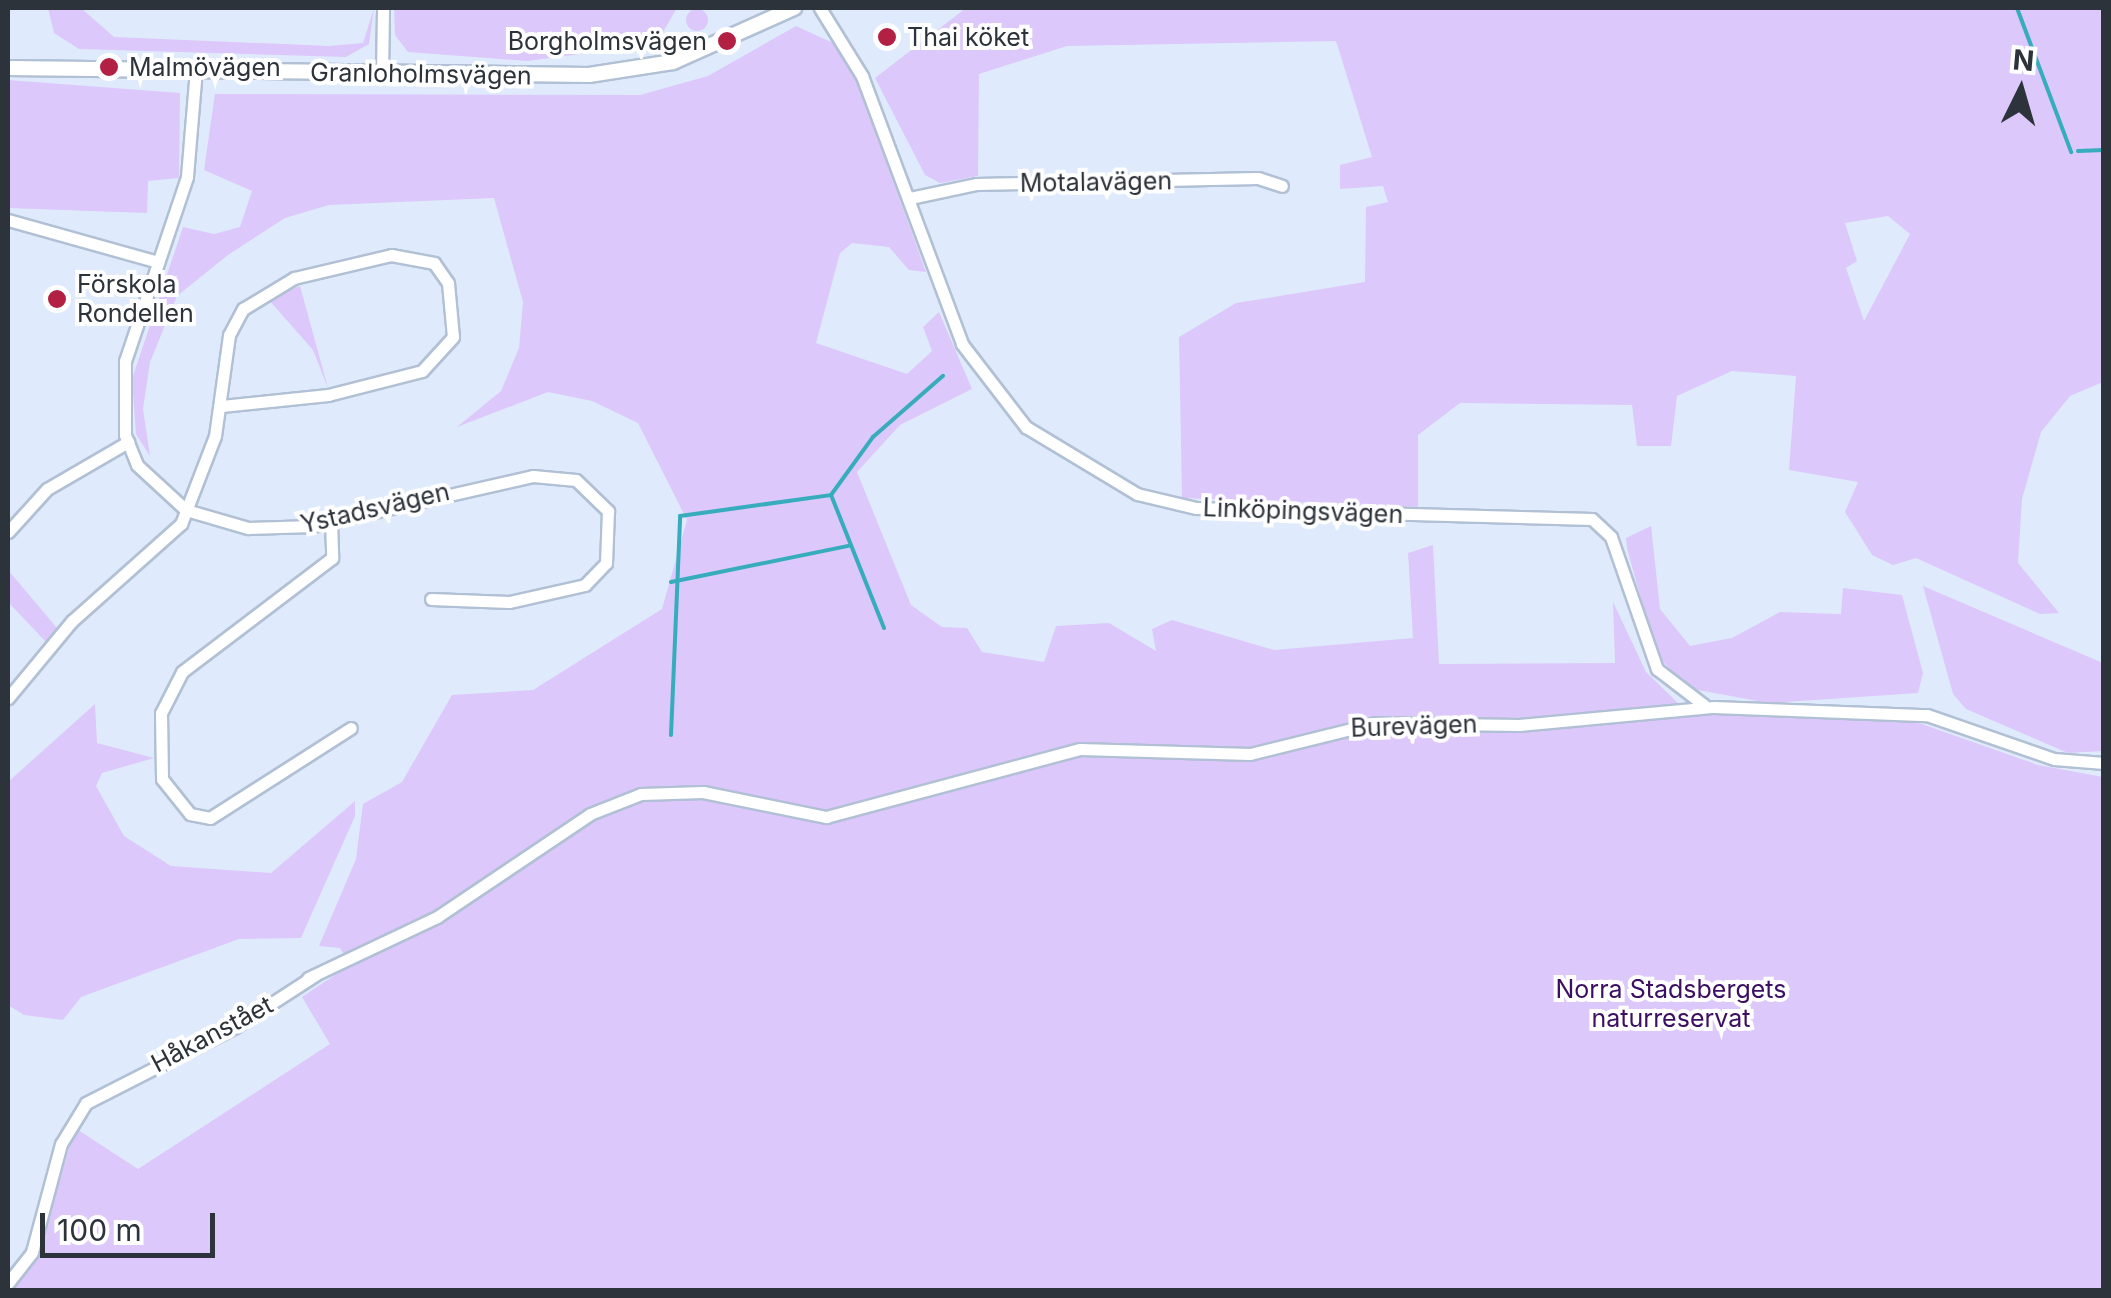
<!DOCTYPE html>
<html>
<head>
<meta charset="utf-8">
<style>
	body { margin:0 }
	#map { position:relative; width:2111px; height:1298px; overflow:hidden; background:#dfebfc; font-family:Inter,sans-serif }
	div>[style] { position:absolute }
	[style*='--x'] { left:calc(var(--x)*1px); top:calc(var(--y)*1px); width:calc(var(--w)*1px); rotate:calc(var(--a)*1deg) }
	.green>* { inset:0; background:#dcc8fb }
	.round { border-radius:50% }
	.stream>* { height:4px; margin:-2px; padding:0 2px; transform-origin:2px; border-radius:2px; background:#37acbd }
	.roads { filter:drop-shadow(2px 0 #b1c0d4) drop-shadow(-2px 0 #b1c0d4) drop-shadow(0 2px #b1c0d4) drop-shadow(0 -2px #b1c0d4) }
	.minor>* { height:11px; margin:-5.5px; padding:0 5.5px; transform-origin:5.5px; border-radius:5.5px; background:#fff }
	.tertiary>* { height:14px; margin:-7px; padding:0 7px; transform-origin:7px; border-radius:7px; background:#fff }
	.dots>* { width:28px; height:28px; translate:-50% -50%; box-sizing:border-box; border:5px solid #fff; border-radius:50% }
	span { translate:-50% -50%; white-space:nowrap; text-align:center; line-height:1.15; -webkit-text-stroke:8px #fff; paint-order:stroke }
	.poi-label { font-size:25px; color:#2d333b }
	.left { translate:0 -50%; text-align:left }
	.right { translate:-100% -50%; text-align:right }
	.street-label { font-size:25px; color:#2d333b }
	.park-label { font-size:25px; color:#3b0f61 }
	.frame { position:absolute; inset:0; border:10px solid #2d333b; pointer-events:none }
	.north { position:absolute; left:1971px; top:40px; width:100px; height:100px; -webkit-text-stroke:8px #fff; paint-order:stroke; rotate:5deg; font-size:28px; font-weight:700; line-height:40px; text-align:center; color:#2d333b }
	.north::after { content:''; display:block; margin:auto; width:35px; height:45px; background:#2d333b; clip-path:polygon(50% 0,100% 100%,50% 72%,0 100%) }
	.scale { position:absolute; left:40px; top:1213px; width:175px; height:45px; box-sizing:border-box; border:5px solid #2d333b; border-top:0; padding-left:12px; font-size:30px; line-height:35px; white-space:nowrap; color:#2d333b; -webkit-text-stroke:8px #fff; paint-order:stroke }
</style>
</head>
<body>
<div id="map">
	<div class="green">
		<i style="clip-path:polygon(48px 8px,81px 8px,114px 37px,329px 46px,363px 43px,374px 8px,369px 44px,346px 57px,79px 49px,54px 33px)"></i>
		<i style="clip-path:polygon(394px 8px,532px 10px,677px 8px,656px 44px,527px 61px,408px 52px,395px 35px)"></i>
		<i style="clip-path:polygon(evenodd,966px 8px,2103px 8px,2103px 382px,2070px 396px,2041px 432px,2022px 499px,2018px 563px,2059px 613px,2040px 614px,1916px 558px,1893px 565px,1872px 555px,1845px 512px,1858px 482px,1789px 470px,1796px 376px,1732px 371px,1677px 396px,1671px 446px,1637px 446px,1632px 405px,1460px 403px,1418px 435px,1418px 507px,1182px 498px,1179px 337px,1236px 303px,1365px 282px,1366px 207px,1388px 202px,1383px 186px,1340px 189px,1340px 165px,1372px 157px,1336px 41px,1067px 46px,979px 74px,978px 176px,940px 183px,925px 175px,875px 78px,966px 8px,1888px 216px,1910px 234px,1864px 321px,1846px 268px,1857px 261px,1845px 223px,1888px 216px)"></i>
		<i class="round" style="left:686px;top:9px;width:22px;height:22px"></i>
		<i style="clip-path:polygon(796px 26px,833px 43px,856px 78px,926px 272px,909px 270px,889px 247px,852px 243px,840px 253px,816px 343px,907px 374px,932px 351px,923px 327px,939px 312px,972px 389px,900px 425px,857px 472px,911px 605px,942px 627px,967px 628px,982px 652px,1044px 662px,1056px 626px,1109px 623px,1156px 651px,1152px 629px,1172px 620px,1274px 650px,1413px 638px,1408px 553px,1433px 545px,1439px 664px,1615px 663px,1613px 602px,1646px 672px,1678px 703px,1712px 714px,1916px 722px,2038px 765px,2103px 777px,2103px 1290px,11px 1290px,38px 1254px,75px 1128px,138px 1169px,330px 1044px,302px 997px,350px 965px,340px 948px,319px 946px,356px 859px,363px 804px,402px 782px,452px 695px,533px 690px,662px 609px,687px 520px,638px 423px,592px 401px,548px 392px,457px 427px,501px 391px,519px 348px,523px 302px,494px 198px,329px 205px,285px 218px,228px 255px,177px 296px,150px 362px,143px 409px,150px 456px,136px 434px,132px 379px,183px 227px,214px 234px,240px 227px,252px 191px,204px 170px,215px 94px,640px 95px,708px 76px)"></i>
		<i style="clip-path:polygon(8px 80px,180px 93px,179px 178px,148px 181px,147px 213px,8px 208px)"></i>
		<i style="clip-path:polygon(300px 286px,328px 388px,313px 350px,268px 299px)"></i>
		<i style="clip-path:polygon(1651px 526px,1660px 609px,1690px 646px,1732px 638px,1780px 612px,1841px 614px,1843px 588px,1902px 595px,1923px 673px,1918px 693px,1769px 703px,1687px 688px,1656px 654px,1627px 548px,1626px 538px)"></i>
		<i style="clip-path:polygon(8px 570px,57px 628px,47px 643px,8px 602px)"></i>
		<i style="clip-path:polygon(1923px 586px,2103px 663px,2103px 751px,2068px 753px,1966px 709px,1953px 694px)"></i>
		<i style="clip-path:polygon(95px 704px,97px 743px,154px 758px,102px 773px,96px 786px,124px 836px,171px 866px,271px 873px,355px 801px,355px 816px,301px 938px,239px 939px,81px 997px,63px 1020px,24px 1015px,8px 1005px,8px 782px)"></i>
	</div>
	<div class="stream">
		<i style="--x:2017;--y:8;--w:154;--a:69.4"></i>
		<i style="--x:2078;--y:151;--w:26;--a:-2"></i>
		<i style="--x:671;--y:582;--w:181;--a:-11.5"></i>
		<i style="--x:884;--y:628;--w:143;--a:-111.7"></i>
		<i style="--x:831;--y:495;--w:72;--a:-54.1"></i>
		<i style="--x:873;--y:437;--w:93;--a:-41.1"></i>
		<i style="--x:671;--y:735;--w:219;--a:-87.6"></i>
		<i style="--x:680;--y:516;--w:152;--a:-7.9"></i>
	</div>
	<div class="roads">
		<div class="minor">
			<i style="--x:820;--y:8;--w:80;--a:58.3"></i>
			<i style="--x:862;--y:76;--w:286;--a:69.5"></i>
			<i style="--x:962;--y:344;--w:105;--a:52.4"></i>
			<i style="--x:1026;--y:427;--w:130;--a:31.1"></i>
			<i style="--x:1137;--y:494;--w:61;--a:13.3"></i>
			<i style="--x:1196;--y:508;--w:396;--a:1.6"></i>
			<i style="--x:1592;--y:519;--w:26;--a:43"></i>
			<i style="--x:1611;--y:537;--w:140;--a:70.8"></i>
			<i style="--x:1657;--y:669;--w:59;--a:37.5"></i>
			<i style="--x:196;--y:69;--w:108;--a:94.8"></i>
			<i style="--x:187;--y:177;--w:194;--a:108.6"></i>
			<i style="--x:125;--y:361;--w:74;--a:90"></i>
			<i style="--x:125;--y:435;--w:32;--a:68"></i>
			<i style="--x:137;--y:465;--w:67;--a:42.6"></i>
			<i style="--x:186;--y:510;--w:65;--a:16.2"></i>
			<i style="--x:248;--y:528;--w:65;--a:-1.8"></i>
			<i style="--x:313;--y:526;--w:226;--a:-12.8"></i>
			<i style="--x:533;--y:476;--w:43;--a:5.3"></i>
			<i style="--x:576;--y:480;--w:45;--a:44.1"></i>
			<i style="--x:608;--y:511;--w:52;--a:92.2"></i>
			<i style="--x:606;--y:563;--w:30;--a:134"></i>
			<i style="--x:585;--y:585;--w:78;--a:167.4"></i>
			<i style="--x:509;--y:602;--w:78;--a:-177.8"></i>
			<i style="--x:382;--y:74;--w:66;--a:-89.1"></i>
			<i style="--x:910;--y:198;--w:67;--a:-12"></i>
			<i style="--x:976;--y:184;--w:282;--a:-1.2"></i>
			<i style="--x:1258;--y:178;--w:25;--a:18"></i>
			<i style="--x:8;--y:220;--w:156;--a:15.6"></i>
			<i style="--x:331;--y:521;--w:37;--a:88"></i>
			<i style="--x:332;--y:558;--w:188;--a:142.8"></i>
			<i style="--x:182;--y:672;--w:46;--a:117.1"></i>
			<i style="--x:161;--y:713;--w:66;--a:89.1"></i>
			<i style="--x:162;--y:779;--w:45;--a:51.3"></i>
			<i style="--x:190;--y:814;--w:20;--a:11"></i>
			<i style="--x:210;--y:818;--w:167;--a:-32.6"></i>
			<i style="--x:8;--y:532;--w:58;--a:-47.8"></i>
			<i style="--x:47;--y:489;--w:94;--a:-30.1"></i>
			<i style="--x:8;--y:698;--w:100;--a:-50.3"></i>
			<i style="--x:72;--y:621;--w:146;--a:-41.7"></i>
			<i style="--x:181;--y:524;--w:94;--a:-68.9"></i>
			<i style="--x:215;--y:436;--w:102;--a:-82.1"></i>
			<i style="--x:229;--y:335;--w:30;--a:-62"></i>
			<i style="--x:243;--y:309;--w:60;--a:-31.3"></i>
			<i style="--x:294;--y:278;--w:100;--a:-13.3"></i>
			<i style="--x:391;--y:255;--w:44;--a:10.5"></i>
			<i style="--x:434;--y:263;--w:24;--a:55"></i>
			<i style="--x:448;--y:283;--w:54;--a:84.7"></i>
			<i style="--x:453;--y:337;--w:46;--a:132.4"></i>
			<i style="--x:422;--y:371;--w:97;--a:165.7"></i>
			<i style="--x:328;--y:395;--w:107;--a:174.1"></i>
			<i style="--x:308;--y:978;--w:143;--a:-25.3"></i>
			<i style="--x:437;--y:917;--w:184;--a:-33.9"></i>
			<i style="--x:590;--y:814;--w:55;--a:-21.4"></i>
			<i style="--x:641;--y:794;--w:62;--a:-1.8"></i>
			<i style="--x:703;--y:792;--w:126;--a:11.5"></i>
			<i style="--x:826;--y:817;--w:263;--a:-15"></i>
			<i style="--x:1080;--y:749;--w:170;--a:1.7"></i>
			<i style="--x:1250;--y:754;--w:129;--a:-13.9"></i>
			<i style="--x:1375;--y:723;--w:144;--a:0.8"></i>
			<i style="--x:1519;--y:725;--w:196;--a:-5.3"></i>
			<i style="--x:1714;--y:707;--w:213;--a:2.2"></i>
			<i style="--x:1927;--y:715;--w:134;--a:19.1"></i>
			<i style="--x:2054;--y:759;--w:50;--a:4.6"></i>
			<i style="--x:8;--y:1283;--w:39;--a:-52"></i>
			<i style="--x:32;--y:1252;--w:112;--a:-75"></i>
			<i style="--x:61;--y:1144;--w:48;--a:-58.6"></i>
			<i style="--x:86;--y:1103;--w:167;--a:-27"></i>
			<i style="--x:235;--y:1027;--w:95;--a:-33"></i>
		</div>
		<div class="tertiary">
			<i style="--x:8;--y:68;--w:581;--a:0.69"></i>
			<i style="--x:589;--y:75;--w:85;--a:-8.8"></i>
			<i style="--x:673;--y:62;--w:133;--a:-24.1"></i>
		</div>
	</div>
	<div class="dots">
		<i style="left:887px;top:37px;background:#b22044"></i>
		<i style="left:727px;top:41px;background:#b22044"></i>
		<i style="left:109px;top:67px;background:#b22044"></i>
		<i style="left:57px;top:299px;background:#b22044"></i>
	</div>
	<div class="poi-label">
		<span class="left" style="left:907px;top:37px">Thai köket</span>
		<span class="right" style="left:707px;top:41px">Borgholmsvägen</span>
		<span class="left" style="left:129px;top:67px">Malmövägen</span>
		<span class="left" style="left:77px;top:299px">Förskola<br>Rondellen</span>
	</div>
	<div class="street-label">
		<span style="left:421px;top:74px;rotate:1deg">Granloholmsvägen</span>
		<span style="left:1096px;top:182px;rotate:-1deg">Motalavägen</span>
		<span style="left:375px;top:508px;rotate:-13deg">Ystadsvägen</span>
		<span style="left:1303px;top:511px;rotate:2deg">Linköpingsvägen</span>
		<span style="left:1414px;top:726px;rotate:-2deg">Burevägen</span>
		<span style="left:212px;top:1034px;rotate:-28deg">Håkanstået</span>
	</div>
	<div class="park-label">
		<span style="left:1671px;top:1004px">Norra Stadsbergets<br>naturreservat</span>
	</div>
	<div class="frame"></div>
	<div class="north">N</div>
	<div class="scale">100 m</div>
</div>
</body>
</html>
